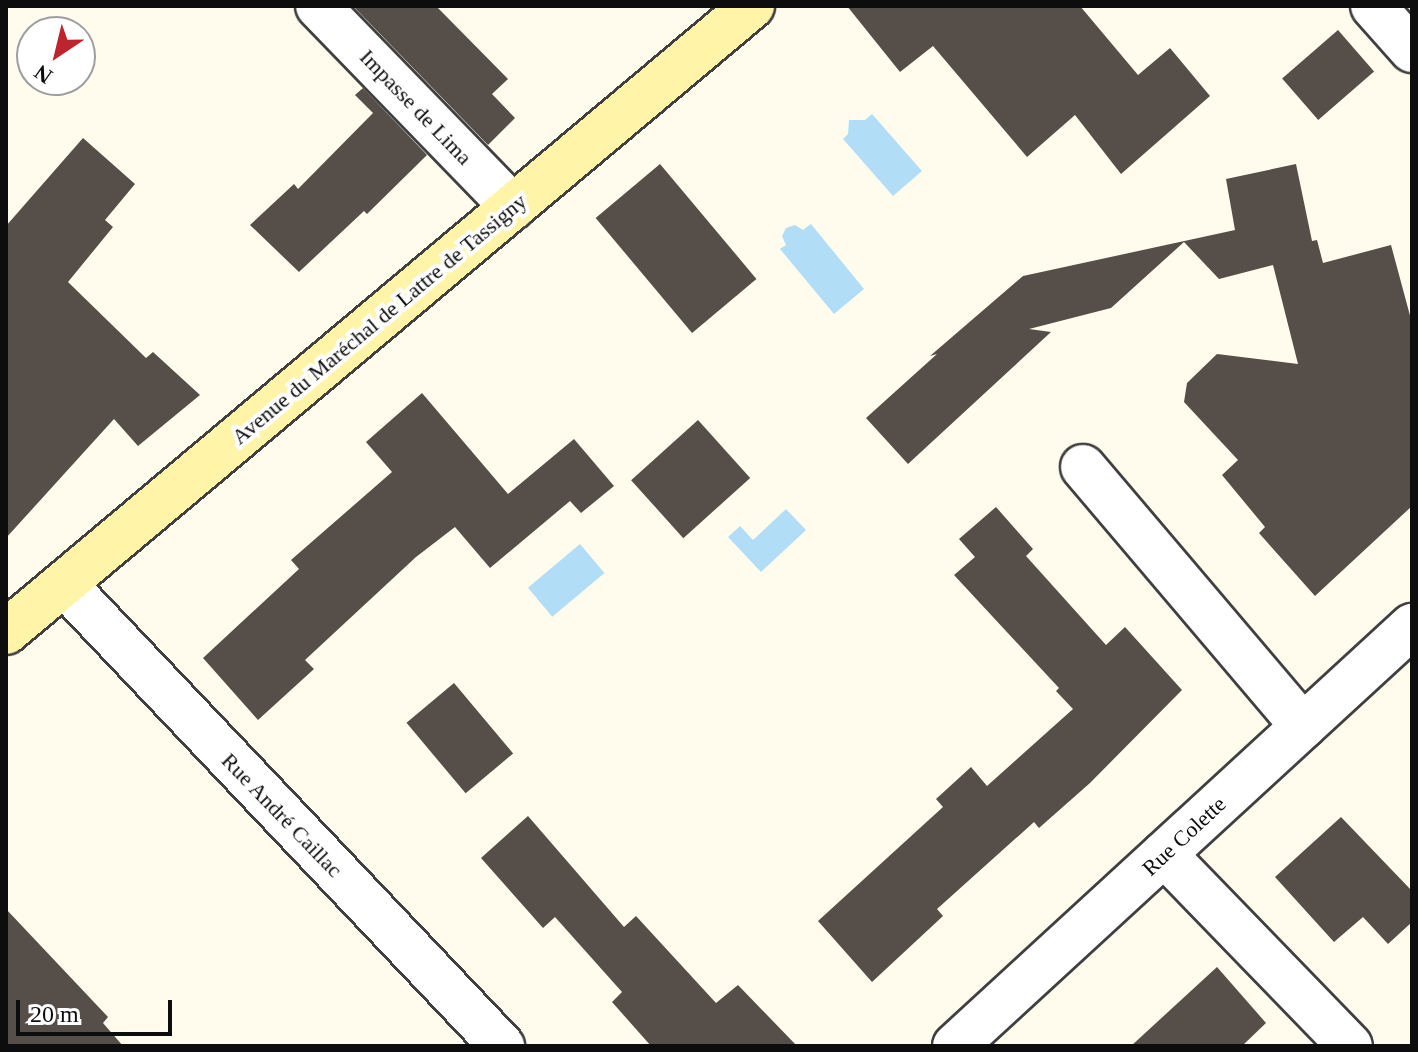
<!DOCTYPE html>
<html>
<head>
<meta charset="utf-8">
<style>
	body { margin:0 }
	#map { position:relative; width:1418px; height:1052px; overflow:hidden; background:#fffbed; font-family:Georgia,serif }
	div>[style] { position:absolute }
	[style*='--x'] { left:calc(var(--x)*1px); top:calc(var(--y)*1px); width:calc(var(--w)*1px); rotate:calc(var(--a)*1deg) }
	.water>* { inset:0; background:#b1def6; transform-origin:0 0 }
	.building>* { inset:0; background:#564e49; transform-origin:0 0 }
	.roads { filter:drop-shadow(2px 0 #404040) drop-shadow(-2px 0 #404040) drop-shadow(0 2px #404040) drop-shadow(0 -2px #404040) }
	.street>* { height:44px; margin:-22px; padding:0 22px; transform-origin:22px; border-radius:22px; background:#fff }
	.secondary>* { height:44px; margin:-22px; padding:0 22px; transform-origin:22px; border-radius:22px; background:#fff4a8 }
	span { translate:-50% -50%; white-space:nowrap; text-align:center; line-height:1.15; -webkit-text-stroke:8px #fff; paint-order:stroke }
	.street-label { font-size:22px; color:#0d0d0d }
	.frame { position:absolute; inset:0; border:8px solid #0d0d0d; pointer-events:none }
	.north { position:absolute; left:16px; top:16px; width:80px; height:80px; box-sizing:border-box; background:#fff; border:2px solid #9e9e9e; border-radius:50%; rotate:215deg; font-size:22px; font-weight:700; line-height:32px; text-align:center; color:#0d0d0d }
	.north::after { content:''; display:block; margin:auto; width:28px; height:36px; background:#be242e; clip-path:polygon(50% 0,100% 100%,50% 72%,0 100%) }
	.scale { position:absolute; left:16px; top:1000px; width:156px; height:36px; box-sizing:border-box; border:4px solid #0d0d0d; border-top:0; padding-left:10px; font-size:24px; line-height:28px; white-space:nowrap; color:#0d0d0d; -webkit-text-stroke:6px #fff; paint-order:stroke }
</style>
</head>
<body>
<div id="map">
	<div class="water">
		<i style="clip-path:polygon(872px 114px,922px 171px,893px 196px,843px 139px,848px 134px,849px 120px,865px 120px)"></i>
		<i style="clip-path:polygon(811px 224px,864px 289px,834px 314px,780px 249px,786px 245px,782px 236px,786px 228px,795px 225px,803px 230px)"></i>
		<i style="clip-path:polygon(786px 509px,806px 530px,761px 572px,728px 537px,740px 526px,753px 540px)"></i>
		<i style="left:580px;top:544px;width:38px;height:68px;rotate:50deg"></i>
	</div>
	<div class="building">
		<i style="clip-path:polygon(353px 6px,436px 6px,508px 79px,492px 94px,515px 118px,488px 145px)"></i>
		<i style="clip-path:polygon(847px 6px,1080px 6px,1138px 75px,1170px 48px,1210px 96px,1121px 174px,1075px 115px,1027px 157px,933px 46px,900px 72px)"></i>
		<i style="left:1338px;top:30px;width:55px;height:74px;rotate:49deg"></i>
		<i style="clip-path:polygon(363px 88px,427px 155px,367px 214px,364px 211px,299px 272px,250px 225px,294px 184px,298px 189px,373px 113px,355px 95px)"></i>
		<i style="clip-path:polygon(83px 138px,135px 184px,105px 220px,113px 227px,68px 282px,146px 358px,153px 352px,200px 395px,138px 446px,114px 419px,6px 538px,6px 226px)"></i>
		<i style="left:660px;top:164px;width:150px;height:84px;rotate:50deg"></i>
		<i style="clip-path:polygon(1296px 164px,1312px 241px,1317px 240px,1323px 263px,1391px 245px,1412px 323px,1412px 506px,1315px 596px,1259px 533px,1265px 527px,1222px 475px,1238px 460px,1184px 402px,1187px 383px,1217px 354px,1298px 364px,1273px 265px,1219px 279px,1184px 242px,1111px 308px,1029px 329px,1051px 332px,908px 464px,866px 418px,937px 354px,930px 356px,1023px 276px,1235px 230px,1226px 179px)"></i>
		<i style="clip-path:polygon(422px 393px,508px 494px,574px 439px,614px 486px,581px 513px,570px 501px,490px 568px,455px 527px,416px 557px,305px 660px,314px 669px,258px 720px,203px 658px,299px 569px,291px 560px,392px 472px,366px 442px)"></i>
		<i style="left:698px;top:420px;width:78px;height:90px;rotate:48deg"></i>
		<i style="clip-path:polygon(996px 507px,1033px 549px,1026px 556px,1106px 645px,1125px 627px,1182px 690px,1090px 783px,1039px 828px,1034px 822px,937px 909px,943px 916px,872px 982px,818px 921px,943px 807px,936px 799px,971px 767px,987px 786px,1073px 709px,1056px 691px,1059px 688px,954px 575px,975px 557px,959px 539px)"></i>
		<i style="left:454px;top:683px;width:92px;height:62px;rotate:50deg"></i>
		<i style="clip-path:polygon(528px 816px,624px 927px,636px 916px,716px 1003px,738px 985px,797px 1046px,651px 1046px,612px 1002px,622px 992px,555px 917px,543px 928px,481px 858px)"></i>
		<i style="clip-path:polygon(1341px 817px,1412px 891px,1412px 922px,1388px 944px,1363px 917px,1334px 942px,1275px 877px)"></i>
		<i style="clip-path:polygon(6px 909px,108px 1017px,103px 1023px,123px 1046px,6px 1046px)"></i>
		<i style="clip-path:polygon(1217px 967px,1266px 1023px,1242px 1046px,1131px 1046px)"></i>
	</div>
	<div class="roads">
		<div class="street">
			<i style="--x:318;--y:6;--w:280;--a:45.9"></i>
			<i style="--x:1373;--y:6;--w:59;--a:48.4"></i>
			<i style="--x:1083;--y:467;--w:340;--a:49.7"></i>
			<i style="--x:64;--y:584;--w:637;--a:46.53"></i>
			<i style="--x:1164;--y:854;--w:267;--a:45.9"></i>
			<i style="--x:955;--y:1046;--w:621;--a:-42.58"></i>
		</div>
		<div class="secondary">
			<i style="--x:6;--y:632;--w:974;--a:-40"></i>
		</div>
	</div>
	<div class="street-label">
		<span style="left:416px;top:107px;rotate:46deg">Impasse de Lima</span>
		<span style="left:379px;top:319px;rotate:-40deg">Avenue du Maréchal de Lattre de Tassigny</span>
		<span style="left:282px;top:815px;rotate:46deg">Rue André Caillac</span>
		<span style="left:1184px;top:836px;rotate:-43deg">Rue Colette</span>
	</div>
	<div class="frame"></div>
	<div class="north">N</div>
	<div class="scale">20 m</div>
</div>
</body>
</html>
